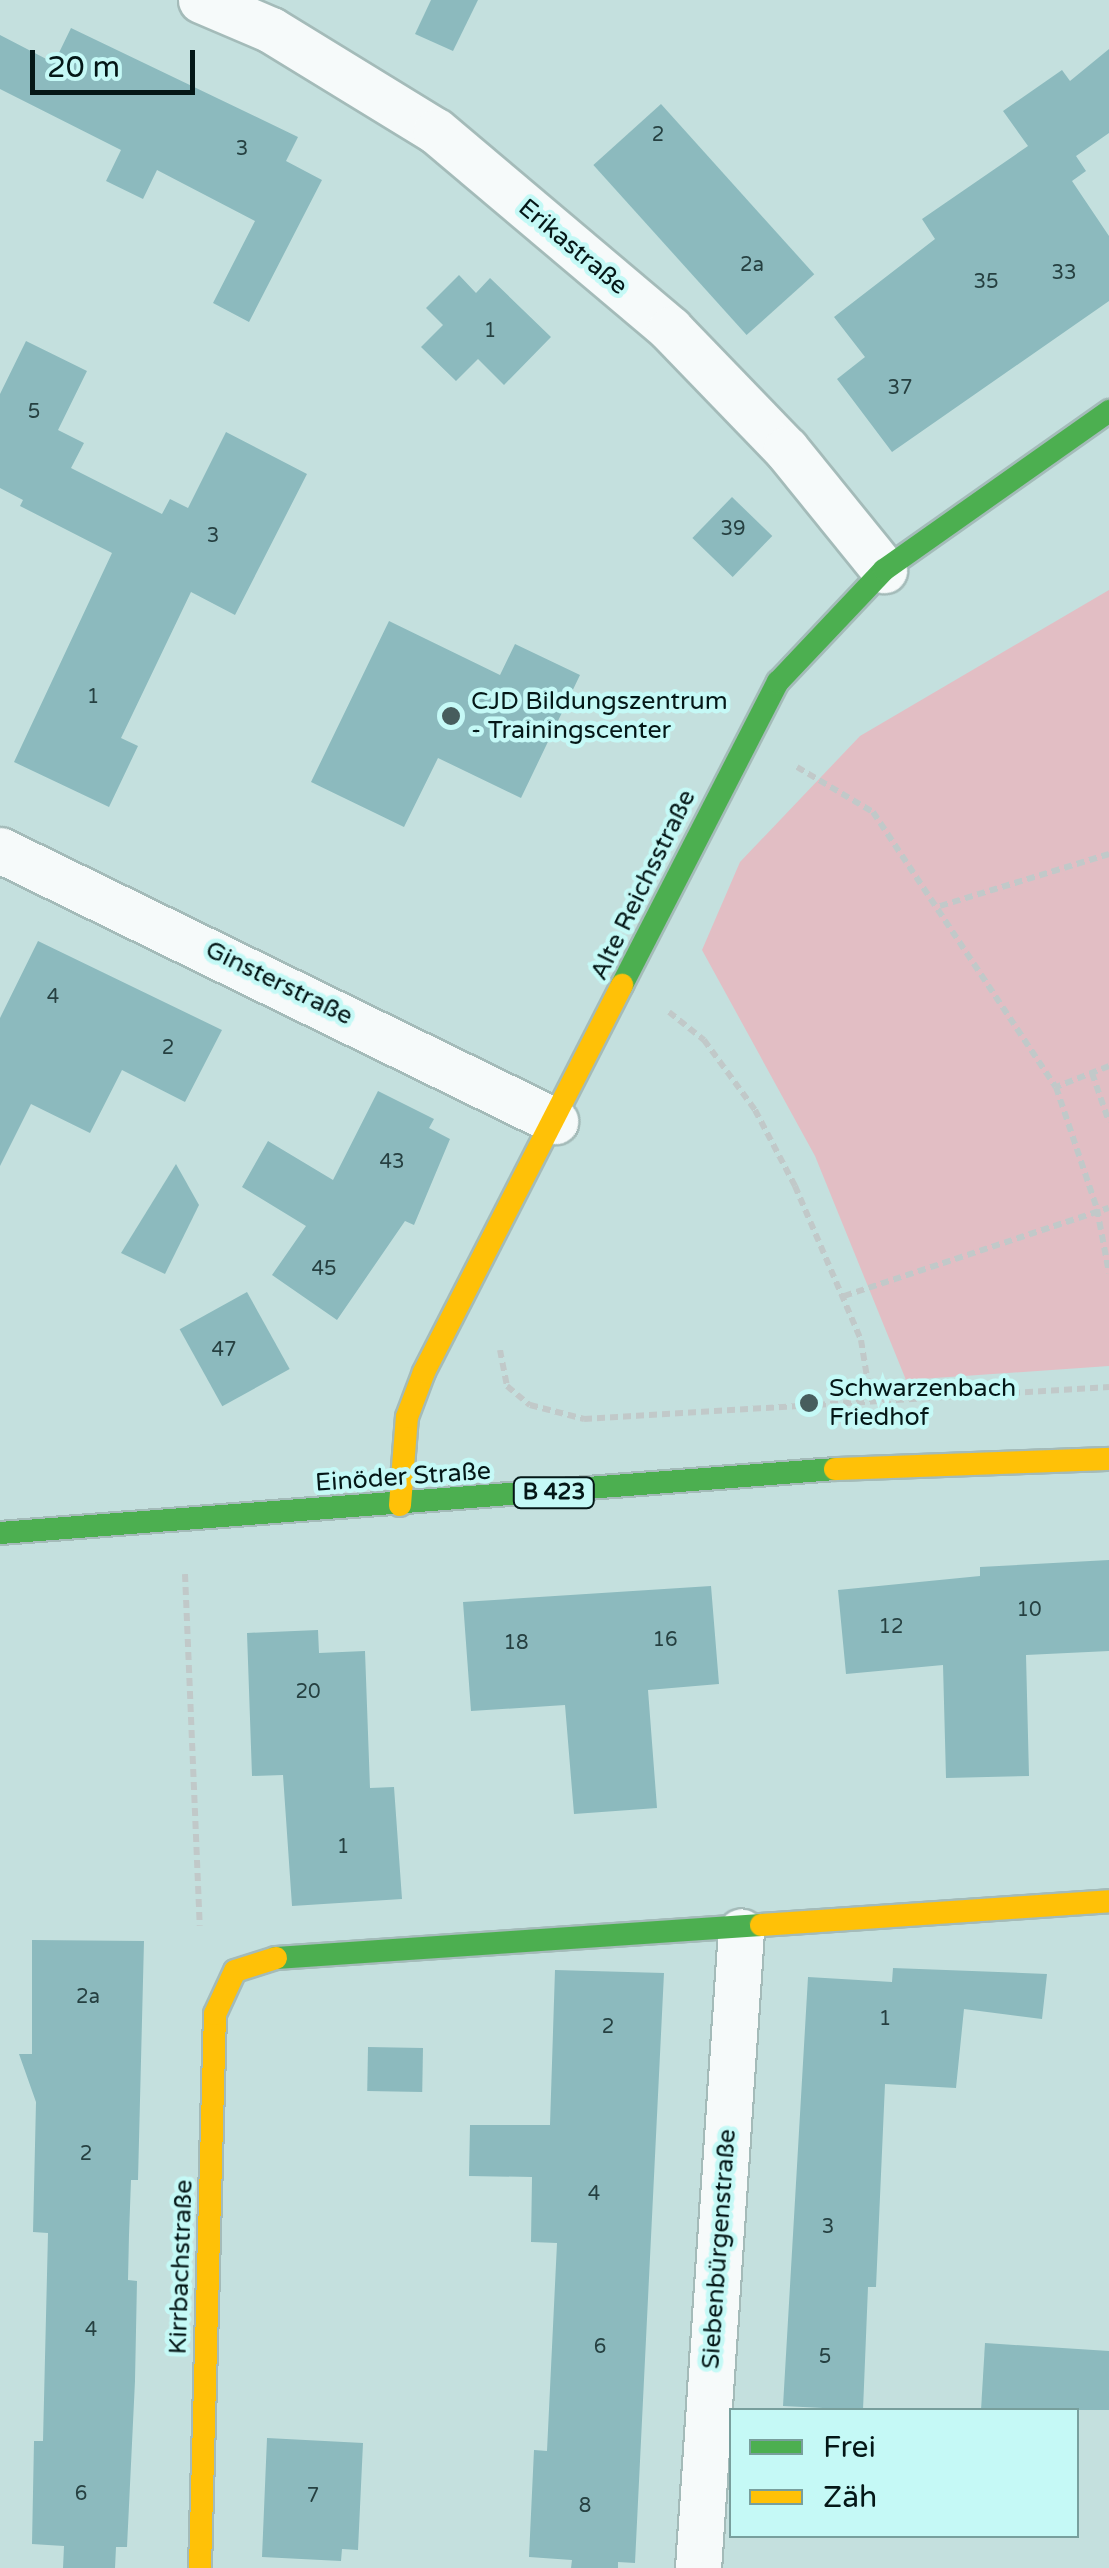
<!DOCTYPE html>
<html>
<head>
<meta charset="utf-8">
<style>
	body { margin:0 }
	#map { position:relative; width:1109px; height:2568px; overflow:hidden; background:#c4e0de; font-family:"Varela Round",sans-serif }
	div>[style] { position:absolute }
	[style*='--x'] { left:calc(var(--x)*1px); top:calc(var(--y)*1px); width:calc(var(--w)*1px); rotate:calc(var(--a)*1deg) }
	.green>* { inset:0; background:#e2bec4 }
	.building>* { inset:0; background:#8cbabe; transform-origin:0 0 }
	.path>* { height:6px; margin-top:-3px; transform-origin:0; background:repeating-linear-gradient(90deg,#c1c9c9 0 8px,transparent 0 13px) }
	.roads { filter:drop-shadow(2px 0 #a4bbb9) drop-shadow(-2px 0 #a4bbb9) drop-shadow(0 2px #a4bbb9) drop-shadow(0 -2px #a4bbb9) }
	.street>* { height:45px; margin:-22.5px; padding:0 22.5px; transform-origin:22.5px; border-radius:22.5px; background:#f6fafa }
	.fast>* { height:22px; margin:-11px; padding:0 11px; transform-origin:11px; border-radius:11px; background:#4caf50 }
	.slow>* { height:22px; margin:-11px; padding:0 11px; transform-origin:11px; border-radius:11px; background:#ffc107 }
	.dots>* { width:28px; height:28px; translate:-50% -50%; box-sizing:border-box; border:5px solid #c5f9f6; border-radius:50% }
	span { translate:-50% -50%; white-space:nowrap; text-align:center; line-height:1.15; -webkit-text-stroke:9px #c5f9f6; paint-order:stroke }
	.number-label { font-size:20px; color:#264041 }
	.number-label span { -webkit-text-stroke-width:0 }
	.shield-label span { padding:2px 8px; background:#c5f9f6; border:2px solid; border-radius:8px; -webkit-text-stroke-width:0 }
	.shield-label { font-size:22px; color:#041717; font-weight:700 }
	.street-label { font-size:25px; color:#041717 }
	.poi-label { font-size:25px; color:#041717 }
	.left { translate:0 -50%; text-align:left }
	.legend { position:absolute; left:729px; top:2408px; width:350px; height:130px; box-sizing:border-box; background:#c5f9f6; border:2px solid #789f9d; margin:0; padding:12px 18px; list-style:none; font-size:30px; color:#041717 }
	.legend li { display:flex; align-items:center; gap:20px; height:50px }
	.legend b { width:50px; border:2px solid #789f9d }
	.scale { position:absolute; left:30px; top:50px; width:165px; height:45px; box-sizing:border-box; border:5px solid #041717; border-top:0; padding-left:12px; font-size:30px; line-height:35px; white-space:nowrap; color:#041717; -webkit-text-stroke:8px #c5f9f6; paint-order:stroke }
</style>
</head>
<body>
<div id="map">
	<div class="green">
		<i style="clip-path:polygon(1109px 590px,1109px 1366px,906px 1380px,815px 1156px,702px 950px,740px 862px,860px 736px)"></i>
	</div>
	<div class="building">
		<i style="clip-path:polygon(431px 0,478px 0,453px 51px,415px 34px)"></i>
		<i style="clip-path:polygon(71px 28px,298px 137px,286px 161px,322px 180px,249px 322px,213px 303px,255px 221px,157px 170px,143px 199px,106px 181px,121px 150px,0 89px,0 35px,54px 63px)"></i>
		<i style="clip-path:polygon(1109px 49px,1109px 133px,1076px 156px,1086px 171px,1072px 181px,1109px 236px,1109px 301px,892px 452px,837px 379px,865px 357px,834px 317px,935px 239px,922px 219px,1028px 146px,1003px 111px,1062px 70px,1070px 81px)"></i>
		<i style="left:661px;top:104px;width:229px;height:91px;rotate:48deg"></i>
		<i style="clip-path:polygon(459px 275px,476px 293px,490px 278px,551px 337px,504px 385px,478px 359px,456px 381px,421px 347px,443px 325px,426px 308px)"></i>
		<i style="clip-path:polygon(26px 341px,87px 371px,58px 430px,84px 443px,71px 468px,162px 514px,170px 499px,188px 508px,226px 432px,307px 474px,235px 615px,191px 592px,121px 738px,138px 746px,109px 807px,14px 762px,112px 553px,20px 506px,23px 500px,0 488px,0 394px)"></i>
		<i style="left:732px;top:497px;width:56px;height:57px;rotate:44deg"></i>
		<i style="clip-path:polygon(389px 621px,500px 675px,515px 644px,580px 675px,521px 798px,438px 758px,404px 827px,311px 782px)"></i>
		<i style="clip-path:polygon(38px 941px,222px 1030px,185px 1102px,122px 1070px,90px 1133px,31px 1104px,0 1166px,0 1018px)"></i>
		<i style="clip-path:polygon(378px 1091px,434px 1119px,429px 1128px,450px 1139px,414px 1225px,405px 1221px,337px 1320px,272px 1275px,306px 1226px,242px 1187px,268px 1141px,333px 1180px)"></i>
		<i style="clip-path:polygon(176px 1164px,199px 1205px,165px 1274px,121px 1253px)"></i>
		<i style="left:247px;top:1292px;width:88px;height:77px;rotate:61deg"></i>
		<i style="clip-path:polygon(1109px 1560px,1109px 1651px,1026px 1655px,1029px 1776px,946px 1778px,943px 1665px,846px 1674px,838px 1590px,980px 1576px,980px 1567px)"></i>
		<i style="clip-path:polygon(711px 1586px,719px 1684px,648px 1690px,657px 1808px,574px 1814px,565px 1705px,471px 1711px,463px 1602px)"></i>
		<i style="clip-path:polygon(318px 1630px,319px 1653px,365px 1651px,370px 1788px,394px 1787px,402px 1899px,292px 1906px,283px 1775px,252px 1776px,247px 1633px)"></i>
		<i style="clip-path:polygon(32px 1940px,144px 1941px,138px 2180px,131px 2180px,129px 2235px,128px 2280px,137px 2281px,135px 2381px,127px 2547px,116px 2547px,115px 2568px,63px 2568px,64px 2546px,32px 2544px,34px 2441px,43px 2441px,48px 2233px,33px 2232px,36px 2102px,19px 2054px,32px 2054px)"></i>
		<i style="clip-path:polygon(893px 1968px,1047px 1974px,1042px 2019px,964px 2009px,956px 2088px,885px 2084px,876px 2287px,868px 2287px,863px 2410px,783px 2406px,808px 1977px,892px 1982px)"></i>
		<i style="clip-path:polygon(555px 1970px,664px 1973px,635px 2563px,618px 2562px,618px 2568px,571px 2568px,572px 2560px,529px 2557px,534px 2450px,547px 2451px,557px 2243px,531px 2242px,532px 2177px,469px 2176px,470px 2125px,550px 2125px)"></i>
		<i style="left:368px;top:2047px;width:55px;height:44px;rotate:1deg"></i>
		<i style="clip-path:polygon(985px 2343px,1109px 2351px,1109px 2410px,981px 2410px)"></i>
		<i style="clip-path:polygon(267px 2438px,363px 2443px,358px 2550px,342px 2549px,341px 2561px,262px 2557px)"></i>
	</div>
	<div class="path">
		<i style="--x:797;--y:767;--w:88;--a:30.6"></i>
		<i style="--x:873;--y:812;--w:330;--a:56.4"></i>
		<i style="--x:940;--y:906;--w:177;--a:-17.1"></i>
		<i style="--x:669;--y:1012;--w:45;--a:38.7"></i>
		<i style="--x:704;--y:1040;--w:87;--a:53.9"></i>
		<i style="--x:755;--y:1110;--w:86;--a:62.2"></i>
		<i style="--x:795;--y:1186;--w:168;--a:66.8"></i>
		<i style="--x:861;--y:1340;--w:63;--a:80.8"></i>
		<i style="--x:1109;--y:1066;--w:57;--a:158.4"></i>
		<i style="--x:1056;--y:1087;--w:129;--a:71.4"></i>
		<i style="--x:1097;--y:1209;--w:65;--a:79.4"></i>
		<i style="--x:1092;--y:1073;--w:52;--a:70.9"></i>
		<i style="--x:844;--y:1296;--w:279;--a:-18.4"></i>
		<i style="--x:500;--y:1350;--w:37;--a:79"></i>
		<i style="--x:507;--y:1386;--w:30;--a:40"></i>
		<i style="--x:530;--y:1405;--w:56;--a:14.5"></i>
		<i style="--x:584;--y:1419;--w:526;--a:-3.49"></i>
		<i style="--x:185;--y:1574;--w:352;--a:87.6"></i>
	</div>
	<div class="roads">
		<div class="street">
			<i style="--x:201;--y:0;--w:76;--a:23.2"></i>
			<i style="--x:271;--y:30;--w:193;--a:31.5"></i>
			<i style="--x:436;--y:131;--w:307;--a:40.2"></i>
			<i style="--x:670;--y:329;--w:167;--a:46"></i>
			<i style="--x:786;--y:449;--w:156;--a:51"></i>
			<i style="--x:0;--y:850;--w:618;--a:26.03"></i>
			<i style="--x:698;--y:2568;--w:638;--a:-86.14"></i>
		</div>
		<div class="fast">
			<i style="--x:622;--y:985;--w:341;--a:-62.8"></i>
			<i style="--x:778;--y:682;--w:154;--a:-46.6"></i>
			<i style="--x:884;--y:570;--w:276;--a:-35.2"></i>
			<i style="--x:0;--y:1533;--w:837;--a:-4.38"></i>
			<i style="--x:276;--y:1958;--w:486;--a:-3.9"></i>
		</div>
		<div class="slow">
			<i style="--x:835;--y:1469;--w:274;--a:-2.1"></i>
			<i style="--x:400;--y:1505;--w:88;--a:-85.5"></i>
			<i style="--x:407;--y:1417;--w:48;--a:-69.3"></i>
			<i style="--x:424;--y:1372;--w:435;--a:-62.9"></i>
			<i style="--x:761;--y:1925;--w:349;--a:-3.9"></i>
			<i style="--x:200;--y:2568;--w:554;--a:-88.45"></i>
			<i style="--x:215;--y:2014;--w:47;--a:-65.1"></i>
			<i style="--x:235;--y:1971;--w:43;--a:-17.6"></i>
		</div>
	</div>
	<div class="dots">
		<i style="left:451px;top:716px;background:#475d5d"></i>
		<i style="left:809px;top:1403px;background:#475d5d"></i>
	</div>
	<div class="number-label">
		<span style="left:658px;top:135px">2</span>
		<span style="left:242px;top:149px">3</span>
		<span style="left:752px;top:265px">2a</span>
		<span style="left:1064px;top:273px">33</span>
		<span style="left:986px;top:282px">35</span>
		<span style="left:490px;top:331px">1</span>
		<span style="left:900px;top:388px">37</span>
		<span style="left:34px;top:412px">5</span>
		<span style="left:733px;top:529px">39</span>
		<span style="left:213px;top:536px">3</span>
		<span style="left:93px;top:697px">1</span>
		<span style="left:53px;top:997px">4</span>
		<span style="left:168px;top:1048px">2</span>
		<span style="left:392px;top:1162px">43</span>
		<span style="left:324px;top:1269px">45</span>
		<span style="left:224px;top:1350px">47</span>
		<span style="left:1029px;top:1610px">10</span>
		<span style="left:891px;top:1627px">12</span>
		<span style="left:665px;top:1640px">16</span>
		<span style="left:516px;top:1643px">18</span>
		<span style="left:308px;top:1692px">20</span>
		<span style="left:343px;top:1847px">1</span>
		<span style="left:88px;top:1997px">2a</span>
		<span style="left:885px;top:2019px">1</span>
		<span style="left:608px;top:2027px">2</span>
		<span style="left:86px;top:2154px">2</span>
		<span style="left:594px;top:2194px">4</span>
		<span style="left:828px;top:2227px">3</span>
		<span style="left:91px;top:2330px">4</span>
		<span style="left:600px;top:2347px">6</span>
		<span style="left:825px;top:2357px">5</span>
		<span style="left:81px;top:2494px">6</span>
		<span style="left:313px;top:2496px">7</span>
		<span style="left:585px;top:2506px">8</span>
	</div>
	<div class="shield-label">
		<span style="left:554px;top:1493px">B 423</span>
	</div>
	<div class="street-label">
		<span style="left:573px;top:247px;rotate:40deg">Erikastraße</span>
		<span style="left:643px;top:885px;rotate:-64deg">Alte Reichsstraße</span>
		<span style="left:279px;top:983px;rotate:26deg">Ginsterstraße</span>
		<span style="left:403px;top:1477px;rotate:-4deg">Einöder Straße</span>
		<span style="left:719px;top:2249px;rotate:-86deg">Siebenbürgenstraße</span>
		<span style="left:181px;top:2267px;rotate:-88deg">Kirrbachstraße</span>
	</div>
	<div class="poi-label">
		<span class="left" style="left:471px;top:716px">CJD Bildungszentrum<br>- Trainingscenter</span>
		<span class="left" style="left:829px;top:1403px">Schwarzenbach<br>Friedhof</span>
	</div>
	<ul class="legend">
	<li><b style="height:12px;background:#4caf50"></b>Frei</li>
	<li><b style="height:12px;background:#ffc107"></b>Zäh</li>
	</ul>
	<div class="scale">20 m</div>
</div>
</body>
</html>
